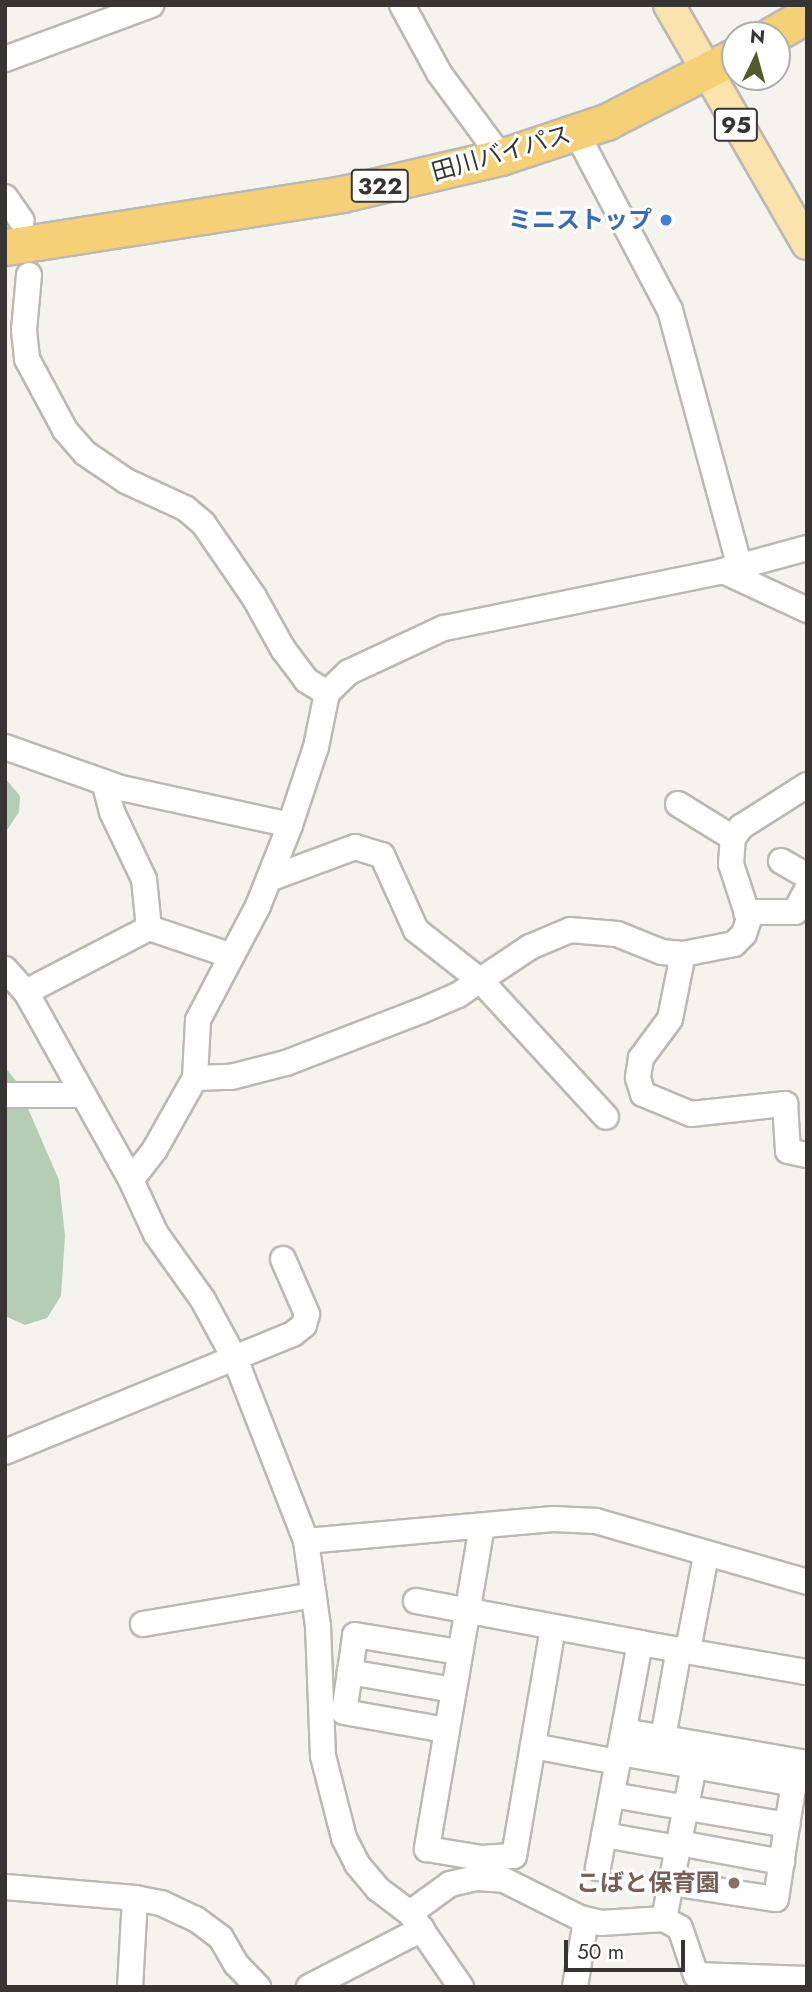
<!DOCTYPE html>
<html>
<head>
<meta charset="utf-8">
<style>
	body { margin:0 }
	#map { position:relative; width:812px; height:1992px; overflow:hidden; background:#f5f3ed; font-family:Jost,"Noto Sans JP",sans-serif }
	div>[style] { position:absolute }
	[style*='--x'] { left:calc(var(--x)*1px); top:calc(var(--y)*1px); width:calc(var(--w)*1px); rotate:calc(var(--a)*1deg) }
	.green>* { inset:0; background:#b4cdb4 }
	.roads { filter:drop-shadow(2px 0 #bbb9b3) drop-shadow(-2px 0 #bbb9b3) drop-shadow(0 2px #bbb9b3) drop-shadow(0 -2px #bbb9b3) }
	.minor>* { height:24px; margin:-12px; padding:0 12px; transform-origin:12px; border-radius:12px; background:#fff }
	.major>* { height:30px; margin:-15px; padding:0 15px; transform-origin:15px; border-radius:15px; background:#fae3ad }
	.highway>* { height:35px; margin:-17.5px; padding:0 17.5px; transform-origin:17.5px; border-radius:17.5px; background:#f6d077 }
	.dots>* { width:19px; height:19px; translate:-50% -50%; box-sizing:border-box; border:4px solid #fff; border-radius:50% }
	span { translate:-50% -50%; white-space:nowrap; text-align:center; line-height:1.15; -webkit-text-stroke:6px #fff; paint-order:stroke }
	.shield-label span { padding:2px 5px; background:#fff; border:2px solid; border-radius:5px; -webkit-text-stroke-width:0 }
	.shield-label { font-size:23px; color:#363533; font-weight:700 }
	.street-label { font-size:24px; color:#363533 }
	.shop-label { font-size:24px; color:#366cbe; font-weight:700 }
	.right { translate:-100% -50%; text-align:right }
	.education-label { font-size:24px; color:#785e54; font-weight:700 }
	.frame { position:absolute; inset:0; border:7px solid #363533; pointer-events:none }
	.north { position:absolute; left:721px; top:21px; width:70px; height:70px; box-sizing:border-box; background:#fff; border:2px solid #afaead; border-radius:50%; rotate:5deg; font-size:19px; font-weight:700; line-height:28px; text-align:center; color:#363533 }
	.north::after { content:''; display:block; margin:auto; width:24px; height:32px; background:#525b2a; clip-path:polygon(50% 0,100% 100%,50% 72%,0 100%) }
	.scale { position:absolute; left:564px; top:1940px; width:121px; height:32px; box-sizing:border-box; border:4px solid #363533; border-top:0; padding-left:9px; font-size:21px; line-height:24px; white-space:nowrap; color:#363533; -webkit-text-stroke:5px #fff; paint-order:stroke }
</style>
</head>
<body>
<div id="map">
	<div class="green">
		<i style="clip-path:polygon(5px 778px,20px 796px,19px 812px,5px 833px)"></i>
		<i style="clip-path:polygon(5px 1067px,16px 1081px,59px 1180px,65px 1236px,61px 1296px,47px 1318px,25px 1325px,5px 1316px)"></i>
	</div>
	<div class="roads">
		<div class="minor">
			<i style="--x:402;--y:5;--w:77;--a:61.4"></i>
			<i style="--x:439;--y:73;--w:104;--a:53.6"></i>
			<i style="--x:5;--y:59;--w:156;--a:-20.3"></i>
			<i style="--x:576;--y:132;--w:201;--a:62.2"></i>
			<i style="--x:670;--y:310;--w:266;--a:74.8"></i>
			<i style="--x:5;--y:197;--w:29;--a:55"></i>
			<i style="--x:29;--y:275;--w:55;--a:95.2"></i>
			<i style="--x:24;--y:330;--w:29;--a:84"></i>
			<i style="--x:27;--y:359;--w:81;--a:61.8"></i>
			<i style="--x:65;--y:430;--w:30;--a:49"></i>
			<i style="--x:85;--y:453;--w:50;--a:34.3"></i>
			<i style="--x:126;--y:481;--w:65;--a:24.6"></i>
			<i style="--x:185;--y:508;--w:23;--a:40"></i>
			<i style="--x:203;--y:523;--w:90;--a:55.4"></i>
			<i style="--x:254;--y:597;--w:60;--a:60.9"></i>
			<i style="--x:283;--y:649;--w:39;--a:53"></i>
			<i style="--x:306;--y:680;--w:25;--a:32"></i>
			<i style="--x:723;--y:571;--w:93;--a:24.9"></i>
			<i style="--x:5;--y:747;--w:123;--a:19.5"></i>
			<i style="--x:121;--y:788;--w:173;--a:12.3"></i>
			<i style="--x:104;--y:782;--w:31;--a:75"></i>
			<i style="--x:112;--y:812;--w:74;--a:64.5"></i>
			<i style="--x:144;--y:879;--w:49;--a:84.2"></i>
			<i style="--x:678;--y:804;--w:65;--a:31.7"></i>
			<i style="--x:781;--y:861;--w:30;--a:30"></i>
			<i style="--x:269;--y:879;--w:92;--a:-20.4"></i>
			<i style="--x:355;--y:847;--w:28;--a:17"></i>
			<i style="--x:382;--y:855;--w:82;--a:65.6"></i>
			<i style="--x:416;--y:930;--w:84;--a:38.2"></i>
			<i style="--x:482;--y:982;--w:183;--a:47.4"></i>
			<i style="--x:746;--y:912;--w:49;--a:0"></i>
			<i style="--x:795;--y:912;--w:26;--a:-62"></i>
			<i style="--x:683;--y:954;--w:66;--a:101.3"></i>
			<i style="--x:670;--y:1019;--w:49;--a:126.6"></i>
			<i style="--x:641;--y:1058;--w:20;--a:99"></i>
			<i style="--x:638;--y:1078;--w:17;--a:73"></i>
			<i style="--x:643;--y:1094;--w:52;--a:22.6"></i>
			<i style="--x:691;--y:1114;--w:95;--a:-6.1"></i>
			<i style="--x:785;--y:1104;--w:47;--a:86.3"></i>
			<i style="--x:788;--y:1151;--w:19;--a:12"></i>
			<i style="--x:5;--y:969;--w:31;--a:48"></i>
			<i style="--x:26;--y:992;--w:215;--a:60.8"></i>
			<i style="--x:131;--y:1180;--w:60;--a:65.2"></i>
			<i style="--x:156;--y:1234;--w:81;--a:54.5"></i>
			<i style="--x:203;--y:1300;--w:69;--a:61.6"></i>
			<i style="--x:236;--y:1361;--w:193;--a:68.7"></i>
			<i style="--x:306;--y:1541;--w:86;--a:82"></i>
			<i style="--x:318;--y:1626;--w:130;--a:87.8"></i>
			<i style="--x:323;--y:1756;--w:85;--a:75.6"></i>
			<i style="--x:344;--y:1838;--w:29;--a:63"></i>
			<i style="--x:357;--y:1864;--w:33;--a:50"></i>
			<i style="--x:378;--y:1889;--w:40;--a:37"></i>
			<i style="--x:410;--y:1913;--w:90;--a:55.4"></i>
			<i style="--x:26;--y:992;--w:139;--a:-27.5"></i>
			<i style="--x:149;--y:928;--w:84;--a:18.6"></i>
			<i style="--x:195;--y:1078;--w:36;--a:-2"></i>
			<i style="--x:231;--y:1077;--w:57;--a:-14.3"></i>
			<i style="--x:286;--y:1063;--w:145;--a:-21.1"></i>
			<i style="--x:421;--y:1011;--w:40;--a:-23.4"></i>
			<i style="--x:458;--y:995;--w:87;--a:-33.7"></i>
			<i style="--x:530;--y:947;--w:43;--a:-23"></i>
			<i style="--x:570;--y:930;--w:47;--a:4.9"></i>
			<i style="--x:617;--y:934;--w:48;--a:21.8"></i>
			<i style="--x:662;--y:952;--w:21;--a:5"></i>
			<i style="--x:683;--y:954;--w:52;--a:-11.1"></i>
			<i style="--x:734;--y:944;--w:14;--a:-45"></i>
			<i style="--x:744;--y:934;--w:16;--a:-72"></i>
			<i style="--x:749;--y:919;--w:58;--a:-108.1"></i>
			<i style="--x:731;--y:864;--w:26;--a:-86"></i>
			<i style="--x:733;--y:838;--w:14;--a:-54"></i>
			<i style="--x:741;--y:827;--w:78;--a:-32.5"></i>
			<i style="--x:5;--y:1095;--w:78;--a:0"></i>
			<i style="--x:131;--y:1180;--w:39;--a:-52"></i>
			<i style="--x:155;--y:1149;--w:81;--a:-60.6"></i>
			<i style="--x:195;--y:1078;--w:58;--a:-87"></i>
			<i style="--x:198;--y:1020;--w:129;--a:-62.2"></i>
			<i style="--x:258;--y:906;--w:87;--a:-68.4"></i>
			<i style="--x:290;--y:825;--w:82;--a:-71.6"></i>
			<i style="--x:316;--y:747;--w:55;--a:-78.5"></i>
			<i style="--x:327;--y:693;--w:30;--a:-44"></i>
			<i style="--x:349;--y:672;--w:105;--a:-24.9"></i>
			<i style="--x:444;--y:628;--w:285;--a:-11.5"></i>
			<i style="--x:723;--y:571;--w:87;--a:-15.3"></i>
			<i style="--x:5;--y:1452;--w:311;--a:-22.3"></i>
			<i style="--x:293;--y:1334;--w:14;--a:-39"></i>
			<i style="--x:304;--y:1325;--w:11;--a:-75"></i>
			<i style="--x:307;--y:1314;--w:60;--a:-113.6"></i>
			<i style="--x:482;--y:1526;--w:328;--a:99.7"></i>
			<i style="--x:427;--y:1849;--w:56;--a:9.3"></i>
			<i style="--x:482;--y:1858;--w:32;--a:-4"></i>
			<i style="--x:514;--y:1856;--w:232;--a:-80.3"></i>
			<i style="--x:306;--y:1541;--w:248;--a:-5.1"></i>
			<i style="--x:553;--y:1519;--w:43;--a:2.7"></i>
			<i style="--x:596;--y:1521;--w:220;--a:16.1"></i>
			<i style="--x:416;--y:1601;--w:228;--a:10.6"></i>
			<i style="--x:640;--y:1643;--w:229;--a:100.6"></i>
			<i style="--x:143;--y:1624;--w:173;--a:-9.6"></i>
			<i style="--x:640;--y:1643;--w:169;--a:9.9"></i>
			<i style="--x:688;--y:1650;--w:96;--a:-79.2"></i>
			<i style="--x:350;--y:1672;--w:40;--a:98.5"></i>
			<i style="--x:344;--y:1712;--w:104;--a:10"></i>
			<i style="--x:453;--y:1690;--w:105;--a:-170.1"></i>
			<i style="--x:350;--y:1672;--w:37;--a:-82"></i>
			<i style="--x:355;--y:1635;--w:105;--a:9.3"></i>
			<i style="--x:624;--y:1731;--w:186;--a:9.9"></i>
			<i style="--x:663;--y:1738;--w:90;--a:-79.8"></i>
			<i style="--x:533;--y:1746;--w:86;--a:10.7"></i>
			<i style="--x:620;--y:1753;--w:75;--a:10"></i>
			<i style="--x:694;--y:1766;--w:156;--a:101.1"></i>
			<i style="--x:694;--y:1766;--w:102;--a:10.2"></i>
			<i style="--x:612;--y:1795;--w:178;--a:9.7"></i>
			<i style="--x:787;--y:1825;--w:54;--a:-80.4"></i>
			<i style="--x:604;--y:1835;--w:75;--a:10"></i>
			<i style="--x:679;--y:1843;--w:105;--a:10.5"></i>
			<i style="--x:671;--y:1883;--w:106;--a:8.7"></i>
			<i style="--x:776;--y:1899;--w:75;--a:-81.5"></i>
			<i style="--x:5;--y:1887;--w:130;--a:4.8"></i>
			<i style="--x:135;--y:1898;--w:89;--a:93.2"></i>
			<i style="--x:135;--y:1898;--w:26;--a:11"></i>
			<i style="--x:161;--y:1903;--w:38;--a:25"></i>
			<i style="--x:196;--y:1919;--w:31;--a:37"></i>
			<i style="--x:221;--y:1938;--w:30;--a:60"></i>
			<i style="--x:236;--y:1964;--w:32;--a:46"></i>
			<i style="--x:410;--y:1913;--w:49;--a:-35.9"></i>
			<i style="--x:450;--y:1884;--w:28;--a:-13"></i>
			<i style="--x:477;--y:1878;--w:27;--a:4"></i>
			<i style="--x:504;--y:1880;--w:85;--a:26.6"></i>
			<i style="--x:580;--y:1918;--w:22;--a:13"></i>
			<i style="--x:601;--y:1923;--w:63;--a:-3.6"></i>
			<i style="--x:664;--y:1919;--w:18;--a:29"></i>
			<i style="--x:680;--y:1928;--w:50;--a:71.2"></i>
			<i style="--x:696;--y:1975;--w:111;--a:2.1"></i>
			<i style="--x:309;--y:1987;--w:127;--a:-27.2"></i>
			<i style="--x:575;--y:1987;--w:68;--a:-80.7"></i>
		</div>
		<div class="major">
			<i style="--x:669;--y:5;--w:276;--a:60"></i>
		</div>
		<div class="highway">
			<i style="--x:772;--y:35;--w:40;--a:-29.7"></i>
			<i style="--x:5;--y:247;--w:341;--a:-8.9"></i>
			<i style="--x:342;--y:194;--w:163;--a:-13.1"></i>
			<i style="--x:501;--y:157;--w:111;--a:-18.4"></i>
			<i style="--x:606;--y:122;--w:145;--a:-27.1"></i>
		</div>
	</div>
	<div class="dots">
		<i style="left:666px;top:220px;background:#3f7fe0"></i>
		<i style="left:734px;top:1883px;background:#8d6e63"></i>
	</div>
	<div class="shield-label">
		<span style="left:736px;top:125px">95</span>
		<span style="left:380px;top:186px">322</span>
	</div>
	<div class="street-label">
		<span style="left:501px;top:153px;rotate:-16deg">田川バイパス</span>
	</div>
	<div class="shop-label">
		<span class="right" style="left:652px;top:220px">ミニストップ</span>
	</div>
	<div class="education-label">
		<span class="right" style="left:720px;top:1883px">こばと保育園</span>
	</div>
	<div class="frame"></div>
	<div class="north">N</div>
	<div class="scale">50 m</div>
</div>
</body>
</html>
